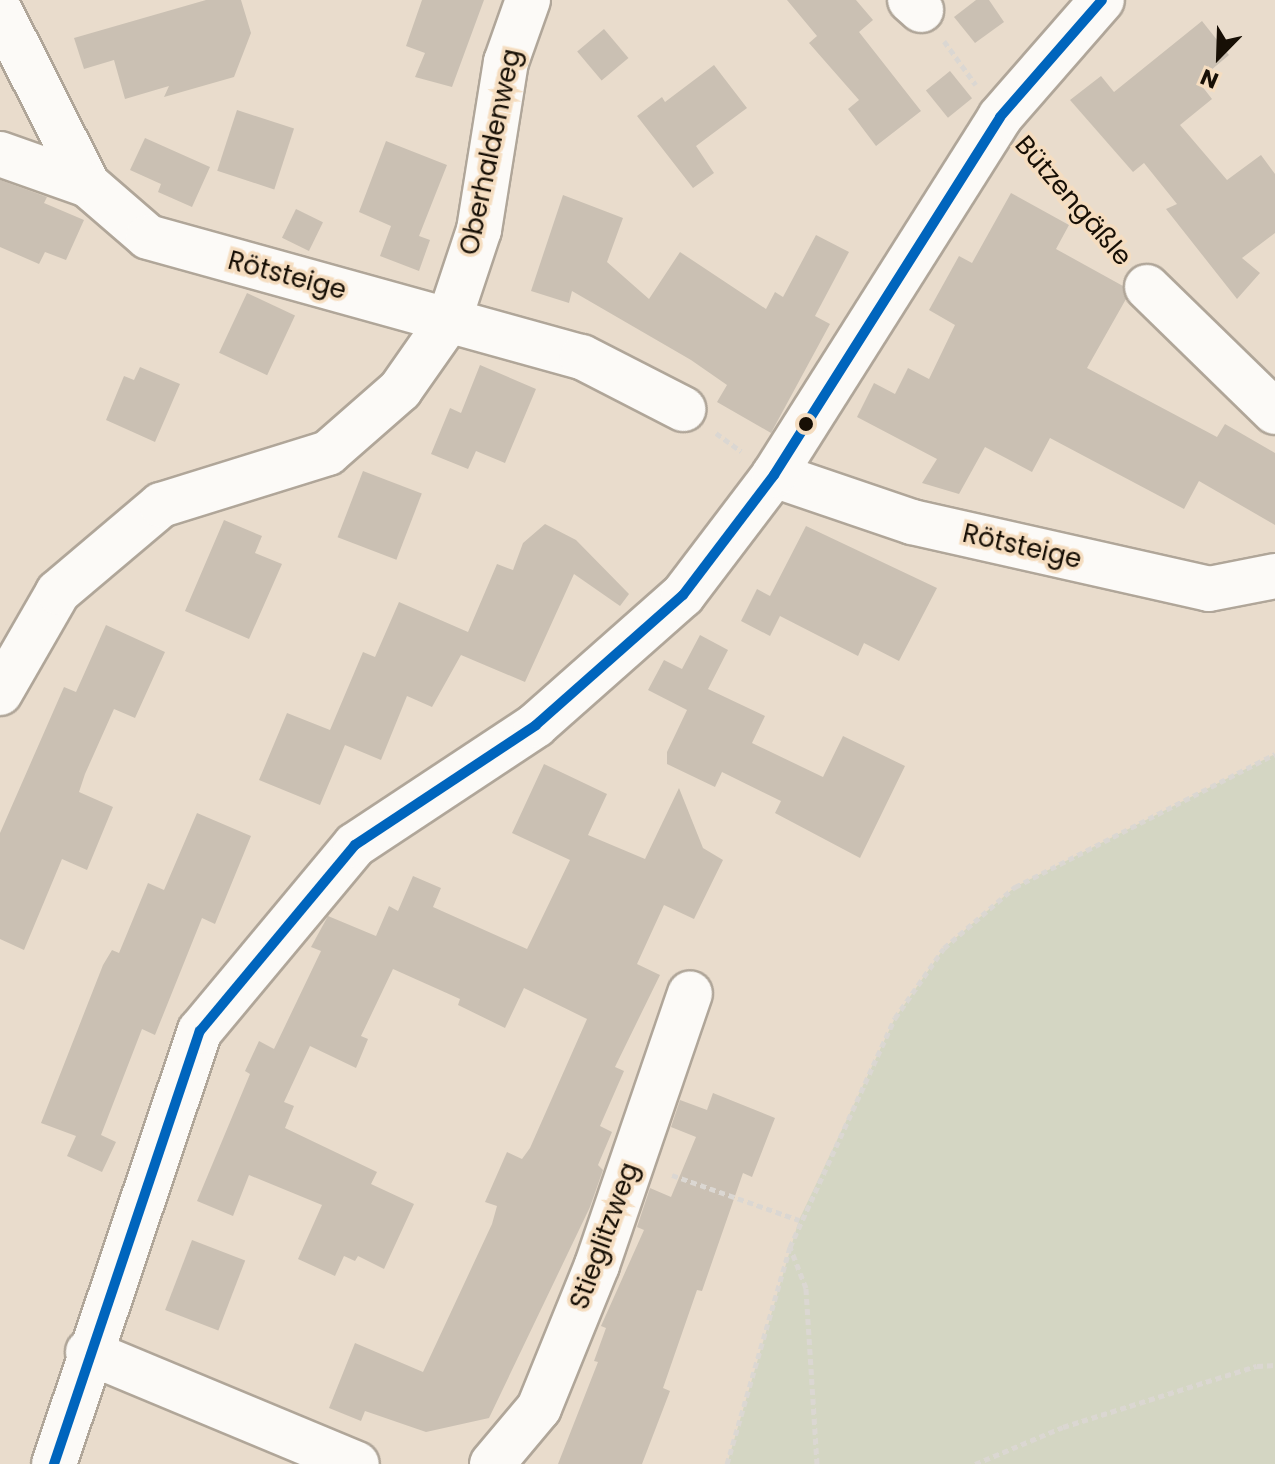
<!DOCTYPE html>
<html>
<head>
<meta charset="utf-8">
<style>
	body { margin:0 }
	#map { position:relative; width:1275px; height:1464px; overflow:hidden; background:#e9dccc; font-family:Poppins,sans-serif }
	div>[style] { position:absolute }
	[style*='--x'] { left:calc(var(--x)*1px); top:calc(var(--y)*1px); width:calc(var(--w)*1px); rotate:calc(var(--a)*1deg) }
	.green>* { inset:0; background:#d4d6c3 }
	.building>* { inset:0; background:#cac0b3; transform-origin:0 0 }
	.path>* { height:5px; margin-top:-2.5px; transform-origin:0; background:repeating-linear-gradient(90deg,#dbd7d2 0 6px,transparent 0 10px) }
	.roads { filter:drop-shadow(2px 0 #b0a699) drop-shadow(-2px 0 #b0a699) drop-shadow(0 2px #b0a699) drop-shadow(0 -2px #b0a699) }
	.minor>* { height:44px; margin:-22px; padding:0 22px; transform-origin:22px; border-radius:22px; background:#fcfaf7 }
	.bus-1>* { height:10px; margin:-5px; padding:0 5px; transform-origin:5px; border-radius:5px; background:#0065bd }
	.dots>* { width:22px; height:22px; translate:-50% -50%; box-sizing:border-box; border:4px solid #f5ddc0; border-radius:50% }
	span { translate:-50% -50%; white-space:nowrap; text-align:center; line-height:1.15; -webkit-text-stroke:7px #f5ddc0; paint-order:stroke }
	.street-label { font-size:26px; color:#170f05 }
	.north { position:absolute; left:1179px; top:16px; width:80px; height:80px; -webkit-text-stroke:6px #f5ddc0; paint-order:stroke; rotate:203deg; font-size:22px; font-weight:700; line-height:32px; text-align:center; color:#170f05 }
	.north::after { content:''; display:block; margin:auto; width:28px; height:36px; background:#170f05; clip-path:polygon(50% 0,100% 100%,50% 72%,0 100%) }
</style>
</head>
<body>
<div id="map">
	<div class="green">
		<i style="clip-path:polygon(1275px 754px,1275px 1464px,727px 1464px,799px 1220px,895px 1018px,944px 948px,1015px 887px)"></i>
	</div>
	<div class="building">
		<i style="clip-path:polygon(206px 0,241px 0,251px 33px,234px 77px,164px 97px,169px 86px,125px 99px,114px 60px,84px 69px,74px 38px)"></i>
		<i style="clip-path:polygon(422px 0,484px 0,452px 87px,415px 77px,425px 53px,406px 46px)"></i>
		<i style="clip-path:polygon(787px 0,856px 0,873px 20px,859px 32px,921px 111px,876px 146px,848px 109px,859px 100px,809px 43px,817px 36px)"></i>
		<i style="clip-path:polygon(976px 0,989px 0,1004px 22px,975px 43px,954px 17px)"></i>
		<i style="clip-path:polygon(1202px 21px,1229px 55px,1198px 81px,1212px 99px,1180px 125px,1227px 180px,1261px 155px,1275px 174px,1275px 233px,1242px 258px,1260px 273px,1237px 299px,1166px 209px,1177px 204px,1144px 163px,1133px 172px,1070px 100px,1101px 76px,1114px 92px)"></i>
		<i style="left:604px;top:29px;width:38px;height:35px;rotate:50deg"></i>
		<i style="clip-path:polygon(714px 65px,747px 108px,696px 146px,714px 173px,693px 188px,637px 116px,662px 97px,665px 102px)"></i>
		<i style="left:950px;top:71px;width:35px;height:31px;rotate:51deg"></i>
		<i style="left:237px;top:110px;width:60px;height:64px;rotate:18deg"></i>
		<i style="clip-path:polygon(145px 138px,210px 167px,192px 207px,158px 192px,161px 184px,130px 170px)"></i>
		<i style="clip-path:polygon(386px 141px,447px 165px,419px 236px,430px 240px,419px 271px,380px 256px,391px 226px,359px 212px)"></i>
		<i style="clip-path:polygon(0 180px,47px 197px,44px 203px,84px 220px,66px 260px,45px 252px,39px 264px,0 247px)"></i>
		<i style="clip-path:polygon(1011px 193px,1069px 225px,1056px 249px,1123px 286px,1126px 299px,1087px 368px,1217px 437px,1225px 424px,1275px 453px,1275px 525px,1199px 481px,1184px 509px,1050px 438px,1032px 472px,985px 447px,959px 494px,922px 483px,937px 459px,857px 417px,874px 383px,895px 394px,908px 368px,929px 379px,955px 325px,929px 310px,959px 256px,972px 263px)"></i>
		<i style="clip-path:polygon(563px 195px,623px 218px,607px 262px,649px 299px,680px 252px,766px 309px,775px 292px,783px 297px,816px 235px,849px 252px,815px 316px,830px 324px,771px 433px,717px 402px,727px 385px,691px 360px,572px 291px,569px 303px,531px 291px)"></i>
		<i style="left:296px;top:209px;width:30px;height:32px;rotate:26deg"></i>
		<i style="left:247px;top:293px;width:53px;height:66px;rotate:25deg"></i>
		<i style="clip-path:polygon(480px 365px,536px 389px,505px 463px,476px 451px,468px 469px,431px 454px,450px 408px,461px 413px)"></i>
		<i style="clip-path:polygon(140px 367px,180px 384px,155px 442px,106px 420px,124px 376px,134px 380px)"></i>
		<i style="left:363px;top:471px;width:63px;height:71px;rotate:21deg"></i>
		<i style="clip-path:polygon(224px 520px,262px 536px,255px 553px,282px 564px,249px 639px,185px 611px)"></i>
		<i style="clip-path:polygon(545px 524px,576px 540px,629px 594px,620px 606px,574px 574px,525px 682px,461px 655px,432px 707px,407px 696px,381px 760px,345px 745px,320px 805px,259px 780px,287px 713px,330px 730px,363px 652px,375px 657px,399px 602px,468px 632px,497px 564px,513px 570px,523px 543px)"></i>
		<i style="clip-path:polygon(806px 526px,937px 588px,899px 661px,864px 643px,858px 656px,780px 616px,770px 636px,741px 621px,757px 589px,770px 596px)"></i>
		<i style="clip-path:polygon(106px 625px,165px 652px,135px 718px,114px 709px,85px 774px,79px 792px,113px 807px,87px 870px,62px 859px,24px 950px,0 939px,0 833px,64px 687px,76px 692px)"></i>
		<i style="clip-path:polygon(700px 635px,728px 650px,708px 689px,765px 716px,752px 743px,823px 777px,843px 736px,905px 766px,860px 858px,775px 813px,781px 801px,722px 772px,715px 787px,667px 764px,667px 752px,687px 710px,648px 690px,664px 660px,682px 669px)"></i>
		<i style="clip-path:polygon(544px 764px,607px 794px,588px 835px,645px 859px,679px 788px,703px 848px,723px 860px,694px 919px,664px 905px,637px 964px,660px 975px,615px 1067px,624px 1071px,600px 1126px,612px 1132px,598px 1165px,603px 1170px,590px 1207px,489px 1418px,426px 1432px,365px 1411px,361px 1421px,329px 1408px,355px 1343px,423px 1372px,492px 1224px,497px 1206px,485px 1202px,507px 1152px,522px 1159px,530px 1148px,587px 1019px,524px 988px,505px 1028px,458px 1005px,460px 999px,393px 969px,361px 1036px,368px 1039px,356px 1068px,310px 1046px,284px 1102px,294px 1106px,285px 1128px,377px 1172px,371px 1184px,414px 1204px,384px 1269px,358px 1256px,355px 1261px,344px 1256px,335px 1276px,298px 1259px,322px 1205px,249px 1175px,233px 1216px,197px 1201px,250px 1074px,245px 1071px,259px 1041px,274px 1049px,321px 951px,311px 947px,328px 916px,376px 936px,389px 906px,398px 911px,413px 876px,441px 888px,433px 907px,527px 949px,570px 860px,512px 833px)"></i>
		<i style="clip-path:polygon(197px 813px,251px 836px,215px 924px,202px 918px,155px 1035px,142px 1029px,101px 1135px,116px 1142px,102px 1172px,67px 1156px,76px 1136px,41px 1123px,103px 965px,112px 950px,119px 953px,148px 883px,164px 890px)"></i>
		<i style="clip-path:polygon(713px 1093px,775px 1118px,752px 1177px,743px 1173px,702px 1291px,697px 1290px,663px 1388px,670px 1391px,642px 1464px,558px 1464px,598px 1362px,594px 1361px,606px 1328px,601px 1326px,644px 1230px,637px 1227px,650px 1188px,671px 1197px,696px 1137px,671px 1127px,680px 1100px,707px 1110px)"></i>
		<i style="left:192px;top:1240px;width:57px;height:75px;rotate:21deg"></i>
	</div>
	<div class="path">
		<i style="--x:944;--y:41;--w:54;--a:54"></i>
		<i style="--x:1028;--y:149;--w:141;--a:49.3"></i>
		<i style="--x:716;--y:433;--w:31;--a:36"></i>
		<i style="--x:672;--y:1175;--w:135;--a:19.5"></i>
		<i style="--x:727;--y:1464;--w:226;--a:-73.8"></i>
		<i style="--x:817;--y:1464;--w:176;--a:-93.6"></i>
		<i style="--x:806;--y:1288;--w:44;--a:-111.3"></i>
		<i style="--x:790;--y:1247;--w:252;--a:-65.4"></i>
		<i style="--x:895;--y:1018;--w:85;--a:-55"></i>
		<i style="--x:944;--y:948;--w:94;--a:-40.7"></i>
		<i style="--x:1015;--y:887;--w:292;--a:-27.1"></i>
		<i style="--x:975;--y:1464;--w:95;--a:-22.8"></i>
		<i style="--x:1063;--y:1427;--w:203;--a:-17.5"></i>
		<i style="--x:1257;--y:1366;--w:18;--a:-3"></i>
	</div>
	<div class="roads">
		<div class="minor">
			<i style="--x:910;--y:0;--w:15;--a:42"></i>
			<i style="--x:0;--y:11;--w:195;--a:63.2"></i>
			<i style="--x:88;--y:185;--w:79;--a:40.9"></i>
			<i style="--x:148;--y:237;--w:450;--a:15.5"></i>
			<i style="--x:582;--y:357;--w:114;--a:27.2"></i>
			<i style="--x:0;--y:154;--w:93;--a:19.4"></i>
			<i style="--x:1147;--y:287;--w:179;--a:44.3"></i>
			<i style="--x:774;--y:475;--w:146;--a:18.8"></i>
			<i style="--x:912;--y:522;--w:304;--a:12.7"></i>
			<i style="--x:1209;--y:589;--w:67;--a:-11.1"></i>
			<i style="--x:0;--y:693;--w:116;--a:-60.1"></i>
			<i style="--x:58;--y:592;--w:135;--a:-40.2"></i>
			<i style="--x:161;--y:505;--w:175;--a:-17.3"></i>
			<i style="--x:328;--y:453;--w:96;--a:-41.2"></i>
			<i style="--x:400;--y:390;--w:85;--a:-55"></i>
			<i style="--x:449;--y:320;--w:95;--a:-71.6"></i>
			<i style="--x:479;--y:230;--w:170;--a:-80.9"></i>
			<i style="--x:506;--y:62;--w:66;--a:-70.5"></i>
			<i style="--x:88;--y:1352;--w:291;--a:22.6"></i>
			<i style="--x:54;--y:1464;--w:457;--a:-71.4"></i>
			<i style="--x:200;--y:1031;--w:242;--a:-50.2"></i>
			<i style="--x:355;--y:845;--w:217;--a:-33.5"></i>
			<i style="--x:536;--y:725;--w:196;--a:-41.5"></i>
			<i style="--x:683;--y:595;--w:151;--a:-52.8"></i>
			<i style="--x:774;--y:475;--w:423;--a:-57.7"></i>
			<i style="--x:1000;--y:117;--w:155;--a:-48.9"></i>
			<i style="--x:492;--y:1464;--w:73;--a:-50"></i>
			<i style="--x:539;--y:1408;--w:154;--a:-67.9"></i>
			<i style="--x:597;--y:1265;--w:287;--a:-71.1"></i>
		</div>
	</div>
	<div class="bus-1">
		<i style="--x:54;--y:1464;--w:457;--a:-71.4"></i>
		<i style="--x:200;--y:1031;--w:242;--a:-50.2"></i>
		<i style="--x:355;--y:845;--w:217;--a:-33.5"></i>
		<i style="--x:536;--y:725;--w:196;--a:-41.5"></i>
		<i style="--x:683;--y:595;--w:151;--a:-52.8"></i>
		<i style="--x:774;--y:475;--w:423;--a:-57.7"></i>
		<i style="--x:1000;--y:117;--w:155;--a:-48.9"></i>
	</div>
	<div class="dots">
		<i style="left:806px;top:424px;background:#170f05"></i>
	</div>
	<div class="street-label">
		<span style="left:491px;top:152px;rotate:-78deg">Oberhaldenweg</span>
		<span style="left:1073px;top:201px;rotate:49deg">Bützengäßle</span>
		<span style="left:287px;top:276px;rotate:15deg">Rötsteige</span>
		<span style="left:1022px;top:547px;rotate:13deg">Rötsteige</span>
		<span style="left:605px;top:1236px;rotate:-70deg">Stieglitzweg</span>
	</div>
	<div class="north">N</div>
</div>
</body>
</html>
